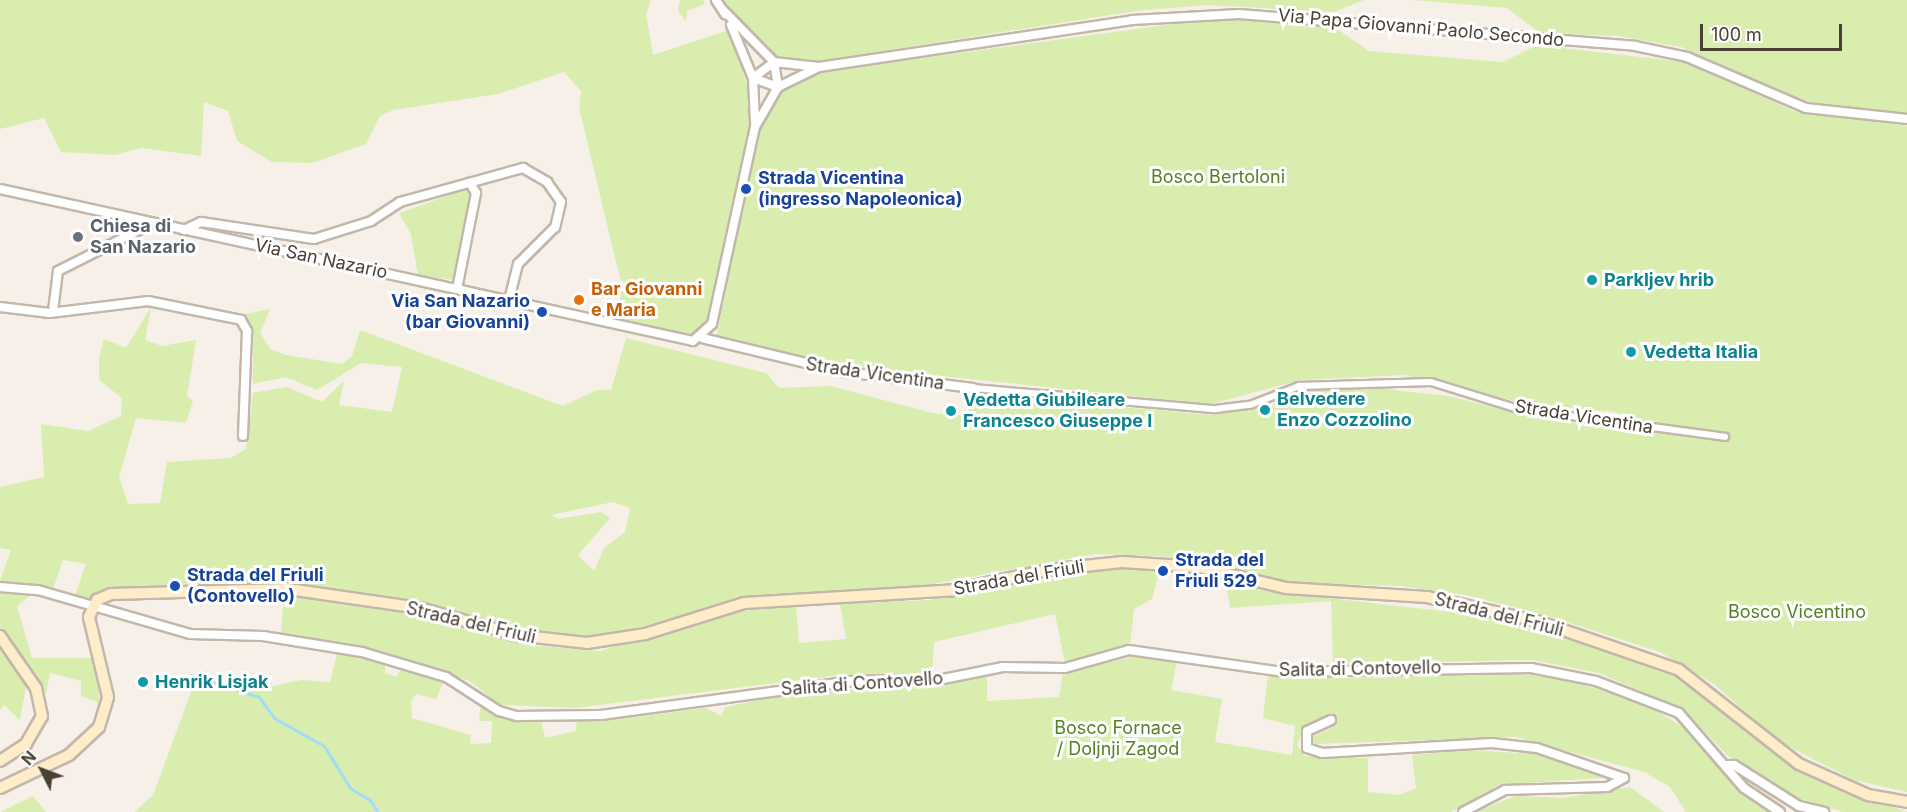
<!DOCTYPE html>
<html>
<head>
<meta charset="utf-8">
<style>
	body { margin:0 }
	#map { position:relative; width:1907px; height:812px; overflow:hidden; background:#f6f0e9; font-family:Inter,sans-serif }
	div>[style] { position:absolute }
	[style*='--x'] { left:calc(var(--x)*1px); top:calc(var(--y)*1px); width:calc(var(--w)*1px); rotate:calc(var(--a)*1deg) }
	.green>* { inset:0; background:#d8edae }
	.stream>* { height:3px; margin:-1.5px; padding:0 1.5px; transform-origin:1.5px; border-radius:1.5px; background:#a0def7 }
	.roads { filter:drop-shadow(2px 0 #c2b7aa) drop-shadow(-2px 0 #c2b7aa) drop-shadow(0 2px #c2b7aa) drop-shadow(0 -2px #c2b7aa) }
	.pedestrian>* { height:6px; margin:-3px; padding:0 3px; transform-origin:3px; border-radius:3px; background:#fff }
	.minor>* { height:8px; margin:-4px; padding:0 4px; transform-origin:4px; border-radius:4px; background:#fff }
	.secondary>* { height:10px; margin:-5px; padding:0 5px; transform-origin:5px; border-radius:5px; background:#ffecc9 }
	.dots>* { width:16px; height:16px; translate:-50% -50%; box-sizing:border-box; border:3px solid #fff; border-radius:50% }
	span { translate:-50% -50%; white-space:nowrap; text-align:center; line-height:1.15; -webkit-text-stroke:6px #fff; paint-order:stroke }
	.street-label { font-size:18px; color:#4a4036 }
	.park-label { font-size:18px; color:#528223 }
	.transit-label { font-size:18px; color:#164399; font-weight:700 }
	.left { translate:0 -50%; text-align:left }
	.right { translate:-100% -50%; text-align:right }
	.worship-label { font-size:18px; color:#5b616d; font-weight:700 }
	.culture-label { font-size:18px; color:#0d838f; font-weight:700 }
	.food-label { font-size:18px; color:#c56008; font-weight:700 }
	.north { position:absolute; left:12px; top:740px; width:60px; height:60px; -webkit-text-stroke:4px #fff; paint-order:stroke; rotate:312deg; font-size:16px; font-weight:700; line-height:24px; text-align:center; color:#4a4036 }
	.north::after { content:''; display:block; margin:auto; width:21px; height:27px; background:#4a4036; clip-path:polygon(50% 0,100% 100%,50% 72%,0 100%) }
	.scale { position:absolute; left:1700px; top:24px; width:142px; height:27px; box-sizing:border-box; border:3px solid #4a4036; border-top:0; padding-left:8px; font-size:18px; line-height:21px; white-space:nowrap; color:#4a4036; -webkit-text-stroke:4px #fff; paint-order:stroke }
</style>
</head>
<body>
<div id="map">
	<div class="green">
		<i style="clip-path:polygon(0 0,651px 0,646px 14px,653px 55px,729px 30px,747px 83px,750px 126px,708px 318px,695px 334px,683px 336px,617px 318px,622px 287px,579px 107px,581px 91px,564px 72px,498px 94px,393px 110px,380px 116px,366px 144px,312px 163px,272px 162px,237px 141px,228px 111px,204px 102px,201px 156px,141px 148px,115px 155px,61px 152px,44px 118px,0 129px)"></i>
		<i style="clip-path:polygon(680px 0,703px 0,705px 4px,687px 11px,686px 22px,678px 11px)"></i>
		<i style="clip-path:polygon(724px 0,1364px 0,1334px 12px,1207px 5px,1136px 11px,812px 62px,773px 56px,741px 26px)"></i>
		<i style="clip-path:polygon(1414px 0,1907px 0,1907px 114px,1822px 105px,1784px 94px,1681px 47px,1619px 36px,1540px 33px,1507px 8px)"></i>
		<i style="clip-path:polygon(evenodd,1218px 18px,1334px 27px,1369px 51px,1503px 62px,1537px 45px,1683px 62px,1794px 111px,1907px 126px,1907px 792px,1854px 780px,1807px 756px,1775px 738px,1714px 684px,1660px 652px,1545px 615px,1466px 595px,1401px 586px,1294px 583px,1161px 556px,1096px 554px,899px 590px,748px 596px,613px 635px,573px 636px,477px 621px,414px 600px,308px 586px,240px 583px,108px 591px,89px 600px,75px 595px,86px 564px,63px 560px,53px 589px,0 581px,11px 550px,0 548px,0 487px,44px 477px,41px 424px,88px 431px,121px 416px,122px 398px,99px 380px,99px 357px,104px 339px,126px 348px,151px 307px,145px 340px,162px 346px,196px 340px,187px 396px,193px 401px,186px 423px,136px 418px,119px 477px,128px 504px,160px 503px,167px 462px,230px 458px,246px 449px,253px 393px,287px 387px,322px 402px,344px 381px,339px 405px,392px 412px,402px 367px,361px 363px,317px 390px,286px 377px,253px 384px,253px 333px,241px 315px,270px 309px,260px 333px,270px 349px,286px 355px,342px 364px,352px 356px,360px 330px,563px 406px,597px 390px,611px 390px,626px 338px,766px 373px,779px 388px,831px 386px,932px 413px,966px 416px,974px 394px,1210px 415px,1261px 407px,1265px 416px,1269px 407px,1306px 390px,1347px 385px,1448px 396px,1540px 419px,1731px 441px,1726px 432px,1639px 421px,1615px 412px,1527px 404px,1405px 375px,1300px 380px,1211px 404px,813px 363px,716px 338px,759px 129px,782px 89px,812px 73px,1218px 18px,613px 502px,630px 508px,625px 532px,604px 548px,594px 571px,578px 555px,610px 518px,601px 512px,558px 519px,551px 515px,613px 502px)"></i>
		<i style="clip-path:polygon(469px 188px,473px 195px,457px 280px,418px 276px,411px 234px,399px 213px)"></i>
		<i style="clip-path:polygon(1120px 567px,1159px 572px,1152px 599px,1134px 609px,1130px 644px,1079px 662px,1065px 663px,1055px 614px,934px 642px,932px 674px,840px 675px,575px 708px,500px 705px,470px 681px,380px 650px,281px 633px,284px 595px,404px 613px,529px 645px,600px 651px,721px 613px,796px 606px,799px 643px,846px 639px,840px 604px,929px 600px)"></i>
		<i style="clip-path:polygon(1226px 581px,1266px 591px,1486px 616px,1642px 661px,1677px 673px,1802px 772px,1907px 812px,1843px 812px,1797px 798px,1729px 757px,1683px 709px,1599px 673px,1532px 660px,1333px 664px,1331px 601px,1230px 608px)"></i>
		<i style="clip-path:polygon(0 591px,32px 594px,17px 606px,32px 658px,98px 658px,99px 703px,81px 696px,81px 681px,50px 673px,46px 694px,0 628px)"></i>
		<i style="clip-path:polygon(0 646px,26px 687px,20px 720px,4px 705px,0 710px)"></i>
		<i style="clip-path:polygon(337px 653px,385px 664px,385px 673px,396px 677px,402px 668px,445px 679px,436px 699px,416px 694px,411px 701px,412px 718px,471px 735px,470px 744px,491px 743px,492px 721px,479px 721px,481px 703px,504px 719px,541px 720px,545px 738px,576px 731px,577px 717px,613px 720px,706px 708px,721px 716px,725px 707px,779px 696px,987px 676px,987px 701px,1059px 697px,1063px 673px,1137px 656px,1177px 661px,1171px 690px,1222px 699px,1215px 742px,1292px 755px,1295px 726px,1263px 718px,1268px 675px,1513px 672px,1580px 683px,1653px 709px,1691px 732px,1740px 789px,1770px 812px,1686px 812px,1670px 787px,1644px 772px,1516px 737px,1315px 744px,1310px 738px,1337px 725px,1332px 713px,1306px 725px,1297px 745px,1304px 756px,1368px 758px,1368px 792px,1400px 795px,1416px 788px,1412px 755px,1471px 750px,1535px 754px,1614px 777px,1499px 785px,1451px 812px,134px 812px,153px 795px,193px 687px,191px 675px,254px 690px,301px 680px,330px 682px)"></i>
		<i style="clip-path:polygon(1630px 787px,1664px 812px,1476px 812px,1515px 796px,1563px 798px)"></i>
		<i style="clip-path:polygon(33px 796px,46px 812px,0 812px)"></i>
	</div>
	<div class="stream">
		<i style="--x:191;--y:675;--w:71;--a:17.9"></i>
		<i style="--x:259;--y:697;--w:26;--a:54"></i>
		<i style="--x:274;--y:718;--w:57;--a:29.2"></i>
		<i style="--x:324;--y:746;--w:49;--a:58.2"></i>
		<i style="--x:350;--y:788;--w:23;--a:31"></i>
		<i style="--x:370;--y:800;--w:14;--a:56"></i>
	</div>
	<div class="roads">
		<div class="pedestrian">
			<i style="--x:973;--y:388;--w:243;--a:5"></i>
			<i style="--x:1215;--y:409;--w:35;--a:-7"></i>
			<i style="--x:1250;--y:405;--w:53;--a:-21.2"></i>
			<i style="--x:1299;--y:386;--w:132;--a:-1.7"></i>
			<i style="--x:1431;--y:382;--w:92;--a:17.1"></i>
			<i style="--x:1519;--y:409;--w:208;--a:7.7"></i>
		</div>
		<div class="minor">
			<i style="--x:716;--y:0;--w:17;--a:57"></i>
			<i style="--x:731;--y:25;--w:57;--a:67.5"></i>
			<i style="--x:753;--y:78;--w:44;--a:87.4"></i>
			<i style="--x:774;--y:62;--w:45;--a:6.3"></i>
			<i style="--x:819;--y:67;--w:317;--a:-8.5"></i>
			<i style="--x:1132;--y:20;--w:107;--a:-3.2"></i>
			<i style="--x:1239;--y:14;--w:397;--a:4.6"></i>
			<i style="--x:1635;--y:46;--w:53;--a:11.9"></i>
			<i style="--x:1687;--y:57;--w:129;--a:23.2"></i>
			<i style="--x:1806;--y:108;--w:102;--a:6.2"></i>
			<i style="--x:753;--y:78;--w:27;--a:20"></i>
			<i style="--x:753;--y:78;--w:26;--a:-37"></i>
			<i style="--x:778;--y:87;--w:43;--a:-26"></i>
			<i style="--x:0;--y:189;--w:709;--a:12.37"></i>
			<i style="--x:693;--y:341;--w:25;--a:-42"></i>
			<i style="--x:712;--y:324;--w:202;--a:-77.7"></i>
			<i style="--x:755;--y:127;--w:46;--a:-60.1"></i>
			<i style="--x:778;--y:87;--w:25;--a:-99"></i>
			<i style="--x:774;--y:62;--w:71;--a:-134.4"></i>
			<i style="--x:184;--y:230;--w:19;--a:-25"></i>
			<i style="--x:201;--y:222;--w:114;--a:8.6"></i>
			<i style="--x:314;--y:239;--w:60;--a:-17.5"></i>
			<i style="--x:371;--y:221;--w:35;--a:-33"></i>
			<i style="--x:400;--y:202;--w:128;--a:-15.5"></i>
			<i style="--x:523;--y:168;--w:28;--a:30"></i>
			<i style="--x:547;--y:182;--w:24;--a:55"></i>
			<i style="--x:561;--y:202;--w:26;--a:103"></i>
			<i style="--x:555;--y:227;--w:52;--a:135"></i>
			<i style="--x:518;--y:264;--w:37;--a:104"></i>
			<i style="--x:457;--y:289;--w:98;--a:-78.8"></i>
			<i style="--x:476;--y:193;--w:12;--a:-121"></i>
			<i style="--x:0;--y:307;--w:50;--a:6.8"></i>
			<i style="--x:50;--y:313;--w:99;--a:-7"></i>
			<i style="--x:148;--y:301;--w:95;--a:11.5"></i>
			<i style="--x:241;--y:320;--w:13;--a:61"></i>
			<i style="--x:247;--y:331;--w:105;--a:92.2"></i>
			<i style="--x:53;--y:311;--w:40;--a:-82.9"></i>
			<i style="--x:58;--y:271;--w:106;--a:-26.8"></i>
			<i style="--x:702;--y:338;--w:146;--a:13.5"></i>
			<i style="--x:844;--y:372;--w:130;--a:7.1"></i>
			<i style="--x:0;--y:587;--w:38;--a:5"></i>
			<i style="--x:38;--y:590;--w:158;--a:16.1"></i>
			<i style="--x:190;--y:634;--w:73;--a:1.6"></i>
			<i style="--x:263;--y:636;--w:100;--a:9.2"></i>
			<i style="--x:362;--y:652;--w:88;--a:16.6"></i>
			<i style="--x:446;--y:677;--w:63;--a:32.7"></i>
			<i style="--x:499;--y:711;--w:19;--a:16"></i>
			<i style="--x:517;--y:716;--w:84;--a:-0.7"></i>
			<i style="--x:601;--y:715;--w:252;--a:-7.7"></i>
			<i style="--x:851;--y:681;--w:92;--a:-1.2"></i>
			<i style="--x:943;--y:679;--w:61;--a:-11.3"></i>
			<i style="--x:1003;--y:667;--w:62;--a:0.9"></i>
			<i style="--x:1065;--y:668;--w:66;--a:-15.7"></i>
			<i style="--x:1129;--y:650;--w:157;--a:8.1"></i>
			<i style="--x:1284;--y:672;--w:247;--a:-0.9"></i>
			<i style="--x:1531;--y:668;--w:66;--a:11.3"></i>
			<i style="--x:1596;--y:681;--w:89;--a:21.1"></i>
			<i style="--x:1679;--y:713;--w:99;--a:49.1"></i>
			<i style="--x:1744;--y:788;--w:43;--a:33.7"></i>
			<i style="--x:1331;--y:720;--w:26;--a:155"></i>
			<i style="--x:1307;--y:731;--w:17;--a:90"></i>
			<i style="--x:1307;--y:748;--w:16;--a:18"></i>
			<i style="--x:1322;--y:753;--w:170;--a:-3.4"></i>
			<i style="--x:1492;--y:743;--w:45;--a:6.3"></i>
			<i style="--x:1537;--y:748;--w:92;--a:19"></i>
			<i style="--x:1624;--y:778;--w:19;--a:152"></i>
			<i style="--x:1607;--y:787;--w:102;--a:178.3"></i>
			<i style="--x:1505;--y:790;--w:47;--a:152.4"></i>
			<i style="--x:1726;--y:765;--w:8;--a:0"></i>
			<i style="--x:1734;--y:765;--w:77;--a:32.2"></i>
			<i style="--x:1799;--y:806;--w:26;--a:13"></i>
		</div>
		<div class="secondary">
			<i style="--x:0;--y:636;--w:63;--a:55.3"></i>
			<i style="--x:36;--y:688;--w:29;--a:78"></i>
			<i style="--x:42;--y:716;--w:32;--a:120"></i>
			<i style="--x:26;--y:744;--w:31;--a:147"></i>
			<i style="--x:0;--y:788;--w:76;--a:-25.6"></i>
			<i style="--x:69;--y:755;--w:41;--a:-43"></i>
			<i style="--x:99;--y:727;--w:31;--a:-73"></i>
			<i style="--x:108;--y:697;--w:82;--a:-103.4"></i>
			<i style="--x:89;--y:617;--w:19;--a:-65"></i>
			<i style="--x:97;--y:600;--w:15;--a:-23"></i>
			<i style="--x:111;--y:594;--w:177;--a:-1.6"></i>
			<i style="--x:288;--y:589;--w:133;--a:8.2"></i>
			<i style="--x:420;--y:608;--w:99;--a:15.9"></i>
			<i style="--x:515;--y:635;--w:72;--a:6.3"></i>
			<i style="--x:587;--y:643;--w:59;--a:-8.8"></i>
			<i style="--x:645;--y:634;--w:104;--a:-17.4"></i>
			<i style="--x:744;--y:603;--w:210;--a:-3.5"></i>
			<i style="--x:954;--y:590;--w:95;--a:-12.1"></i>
			<i style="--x:1047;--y:570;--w:75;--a:-6.1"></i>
			<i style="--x:1122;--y:562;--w:77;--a:3.7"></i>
			<i style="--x:1199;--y:567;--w:89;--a:13.6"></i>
			<i style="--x:1286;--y:588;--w:141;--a:3.7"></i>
			<i style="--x:1427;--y:597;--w:113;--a:12.3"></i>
			<i style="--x:1537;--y:621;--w:150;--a:19"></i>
			<i style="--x:1679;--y:670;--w:152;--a:38.1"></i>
			<i style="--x:1799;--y:764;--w:76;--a:24.2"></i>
			<i style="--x:1868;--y:795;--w:40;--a:10"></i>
		</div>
	</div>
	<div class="dots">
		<i style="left:746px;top:189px;background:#1a4fb4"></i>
		<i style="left:78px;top:237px;background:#6b7280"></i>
		<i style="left:1592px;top:280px;background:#0f9aa8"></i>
		<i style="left:579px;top:300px;background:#e8710a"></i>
		<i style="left:542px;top:312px;background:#1a4fb4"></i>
		<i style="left:1631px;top:352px;background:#0f9aa8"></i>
		<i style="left:1265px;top:410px;background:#0f9aa8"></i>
		<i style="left:951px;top:411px;background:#0f9aa8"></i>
		<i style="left:1163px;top:571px;background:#1a4fb4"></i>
		<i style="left:175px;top:586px;background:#1a4fb4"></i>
		<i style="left:143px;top:682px;background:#0f9aa8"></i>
	</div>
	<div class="street-label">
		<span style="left:1421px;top:28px;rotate:5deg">Via Papa Giovanni Paolo Secondo</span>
		<span style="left:321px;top:259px;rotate:12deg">Via San Nazario</span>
		<span style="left:875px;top:374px;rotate:8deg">Strada Vicentina</span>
		<span style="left:1584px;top:417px;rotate:9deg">Strada Vicentina</span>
		<span style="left:1019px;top:578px;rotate:-10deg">Strada del Friuli</span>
		<span style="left:1499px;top:615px;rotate:14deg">Strada del Friuli</span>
		<span style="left:471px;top:623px;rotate:13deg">Strada del Friuli</span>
		<span style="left:1360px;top:669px;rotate:-1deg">Salita di Contovello</span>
		<span style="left:862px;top:684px;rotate:-4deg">Salita di Contovello</span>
	</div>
	<div class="park-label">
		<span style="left:1218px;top:177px">Bosco Bertoloni</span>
		<span style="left:1797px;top:612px">Bosco Vicentino</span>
		<span style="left:1118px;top:739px">Bosco Fornace<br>/ Doljnji Zagod</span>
	</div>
	<div class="transit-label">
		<span class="left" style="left:758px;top:189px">Strada Vicentina<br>(ingresso Napoleonica)</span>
		<span class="right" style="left:530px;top:312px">Via San Nazario<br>(bar Giovanni)</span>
		<span class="left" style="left:1175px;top:571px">Strada del<br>Friuli 529</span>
		<span class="left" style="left:187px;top:586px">Strada del Friuli<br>(Contovello)</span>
	</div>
	<div class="worship-label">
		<span class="left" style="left:90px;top:237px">Chiesa di<br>San Nazario</span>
	</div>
	<div class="culture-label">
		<span class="left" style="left:1604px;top:280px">Parkljev hrib</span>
		<span class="left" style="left:1643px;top:352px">Vedetta Italia</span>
		<span class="left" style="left:1277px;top:410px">Belvedere<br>Enzo Cozzolino</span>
		<span class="left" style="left:963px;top:411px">Vedetta Giubileare<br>Francesco Giuseppe I</span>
		<span class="left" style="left:155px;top:682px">Henrik Lisjak</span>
	</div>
	<div class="food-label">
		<span class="left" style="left:591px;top:300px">Bar Giovanni<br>e Maria</span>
	</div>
	<div class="north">N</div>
	<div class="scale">100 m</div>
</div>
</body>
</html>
